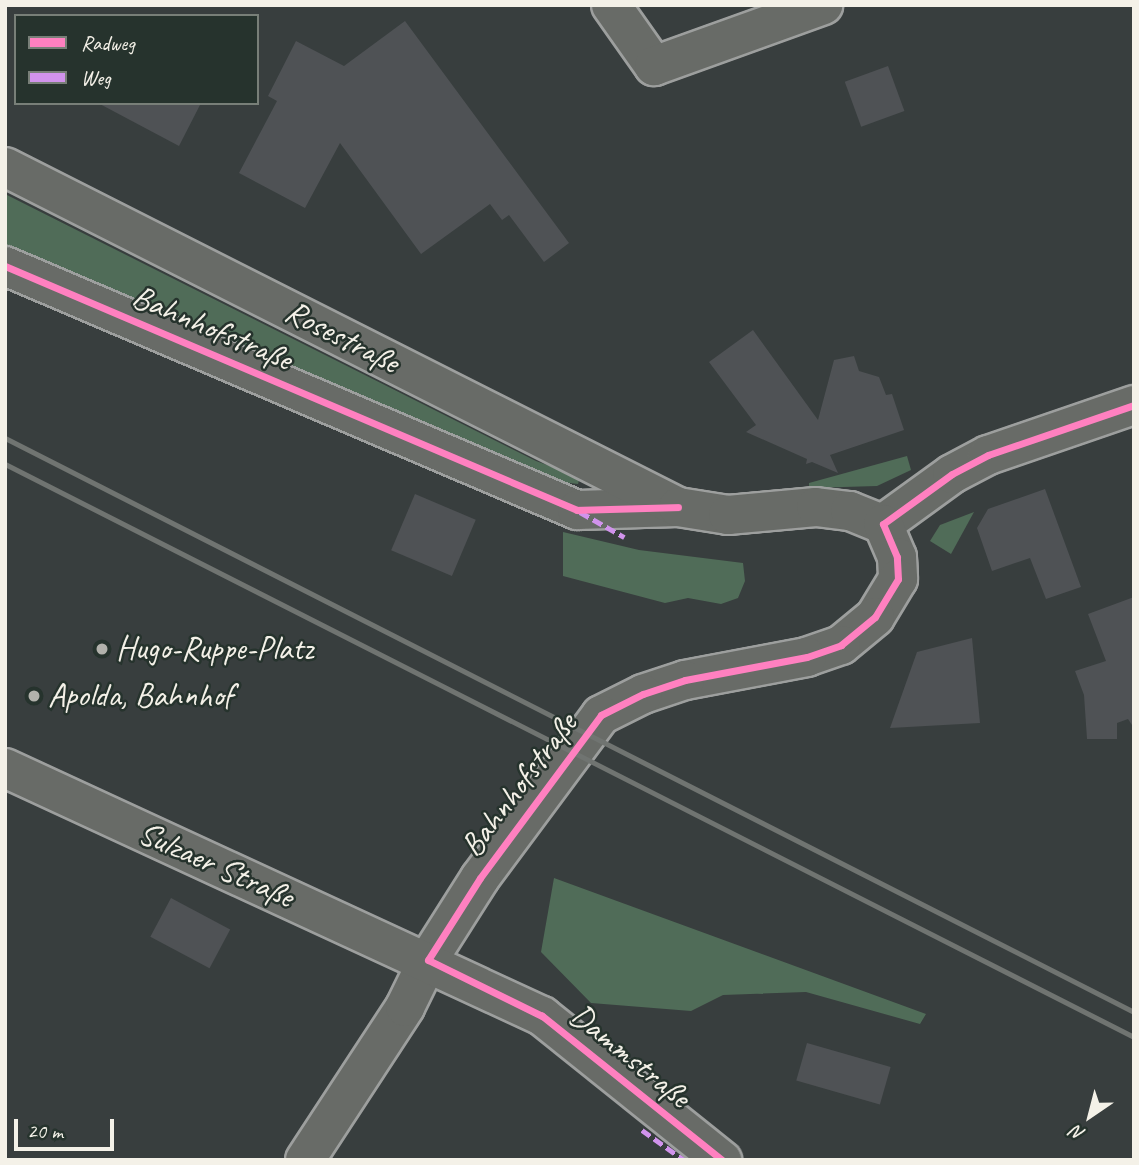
<!DOCTYPE html>
<html>
<head>
<meta charset="utf-8">
<style>
	body { margin:0 }
	#map { position:relative; width:1139px; height:1165px; overflow:hidden; background:#383e3e; font-family:Caveat,sans-serif }
	div>[style] { position:absolute }
	[style*='--x'] { left:calc(var(--x)*1px); top:calc(var(--y)*1px); width:calc(var(--w)*1px); rotate:calc(var(--a)*1deg) }
	.green>* { inset:0; background:#506c58 }
	.building>* { inset:0; background:#4f5255; transform-origin:0 0 }
	.roads { filter:drop-shadow(2px 0 #9d9f9e) drop-shadow(-2px 0 #9d9f9e) drop-shadow(0 2px #9d9f9e) drop-shadow(0 -2px #9d9f9e) }
	.minor>* { height:38px; margin:-19px; padding:0 19px; transform-origin:19px; border-radius:19px; background:#686b67 }
	.secondary>* { height:38px; margin:-19px; padding:0 19px; transform-origin:19px; border-radius:19px; background:#686b67 }
	.rail>* { height:5px; margin:-2.5px; padding:0 2.5px; transform-origin:2.5px; border-radius:2.5px; background:#707471 }
	.quiet>* { height:5px; margin-top:-2.5px; transform-origin:0; background:repeating-linear-gradient(90deg,#d193ec 0 10px,transparent 0 15px) }
	.cycleway>* { height:7px; margin:-3.5px; padding:0 3.5px; transform-origin:3.5px; border-radius:3.5px; background:#ff80c0 }
	.dots>* { width:19px; height:19px; translate:-50% -50%; box-sizing:border-box; border:4px solid #26332d; border-radius:50% }
	span { translate:-50% -50%; white-space:nowrap; text-align:center; line-height:1.15; -webkit-text-stroke:5px #26332d; paint-order:stroke }
	.street-label { font-size:33px; color:#f4f1e8 }
	.poi-label { font-size:33px; color:#f4f1e8 }
	.left { translate:0 -50%; text-align:left }
	.frame { position:absolute; inset:0; border:7px solid #f4f1e8; pointer-events:none }
	.legend { position:absolute; left:14px; top:14px; width:245px; height:91px; box-sizing:border-box; background:#26332d; border:2px solid #787f78; margin:0; padding:9px 12px; list-style:none; font-size:21px; color:#f4f1e8 }
	.legend li { display:flex; align-items:center; gap:14px; height:35px }
	.legend b { width:35px; border:2px solid #787f78 }
	.north { position:absolute; left:1055px; top:1081px; width:70px; height:70px; -webkit-text-stroke:5px #26332d; paint-order:stroke; rotate:215deg; font-size:19px; font-weight:700; line-height:28px; text-align:center; color:#f4f1e8 }
	.north::after { content:''; display:block; margin:auto; width:24px; height:32px; background:#f4f1e8; clip-path:polygon(50% 0,100% 100%,50% 72%,0 100%) }
	.scale { position:absolute; left:14px; top:1119px; width:100px; height:32px; box-sizing:border-box; border:4px solid #f4f1e8; border-top:0; padding-left:9px; font-size:21px; line-height:24px; white-space:nowrap; color:#f4f1e8; -webkit-text-stroke:5px #26332d; paint-order:stroke }
</style>
</head>
<body>
<div id="map">
	<div class="green">
		<i style="clip-path:polygon(5px 194px,536px 461px,580px 477px,578px 484px,521px 477px,20px 256px,5px 246px)"></i>
		<i style="clip-path:polygon(907px 456px,911px 470px,877px 486px,809px 488px,809px 483px)"></i>
		<i style="clip-path:polygon(974px 512px,951px 554px,930px 541px,940px 525px)"></i>
		<i style="clip-path:polygon(563px 532px,639px 550px,743px 563px,745px 581px,738px 598px,721px 604px,688px 598px,665px 603px,563px 576px)"></i>
		<i style="clip-path:polygon(554px 878px,926px 1014px,920px 1024px,806px 992px,723px 995px,691px 1011px,591px 1003px,541px 952px)"></i>
	</div>
	<div class="building">
		<i style="clip-path:polygon(405px 21px,569px 243px,544px 262px,509px 215px,502px 220px,490px 204px,421px 254px,340px 143px,305px 208px,239px 173px,277px 101px,268px 96px,296px 41px,344px 66px)"></i>
		<i style="left:888px;top:66px;width:48px;height:46px;rotate:70deg"></i>
		<i style="clip-path:polygon(98px 103px,201px 103px,179px 146px)"></i>
		<i style="clip-path:polygon(753px 330px,818px 420px,834px 360px,854px 356px,859px 371px,879px 377px,886px 395px,892px 394px,904px 430px,830px 455px,838px 473px,812px 462px,806px 464px,807px 459px,746px 432px,756px 425px,709px 362px)"></i>
		<i style="clip-path:polygon(1045px 489px,1081px 587px,1046px 599px,1030px 558px,992px 571px,977px 528px,988px 509px)"></i>
		<i style="left:415px;top:494px;width:66px;height:61px;rotate:23deg"></i>
		<i style="clip-path:polygon(1134px 597px,1134px 728px,1128px 719px,1117px 723px,1117px 739px,1087px 739px,1084px 695px,1075px 671px,1106px 661px,1088px 614px)"></i>
		<i style="clip-path:polygon(972px 638px,980px 723px,890px 728px,917px 652px)"></i>
		<i style="left:171px;top:898px;width:67px;height:44px;rotate:28deg"></i>
		<i style="left:807px;top:1043px;width:87px;height:39px;rotate:16deg"></i>
	</div>
	<div class="roads">
		<div class="minor">
			<i style="--x:611;--y:5;--w:75;--a:54.8"></i>
			<i style="--x:654;--y:66;--w:180;--a:-19.8"></i>
			<i style="--x:5;--y:266;--w:622;--a:23.1"></i>
			<i style="--x:577;--y:510;--w:101;--a:-1.7"></i>
			<i style="--x:883;--y:524;--w:85;--a:-35.9"></i>
			<i style="--x:952;--y:474;--w:41;--a:-27.8"></i>
			<i style="--x:988;--y:455;--w:154;--a:-18.9"></i>
			<i style="--x:305;--y:1160;--w:183;--a:-56.8"></i>
			<i style="--x:405;--y:1007;--w:52;--a:-63.9"></i>
		</div>
		<div class="secondary">
			<i style="--x:5;--y:167;--w:754;--a:26.8"></i>
			<i style="--x:678;--y:507;--w:51;--a:9.1"></i>
			<i style="--x:728;--y:515;--w:88;--a:-5.2"></i>
			<i style="--x:816;--y:507;--w:34;--a:7"></i>
			<i style="--x:850;--y:511;--w:35;--a:22"></i>
			<i style="--x:883;--y:524;--w:36;--a:67"></i>
			<i style="--x:897;--y:557;--w:22;--a:87"></i>
			<i style="--x:898;--y:579;--w:44;--a:121.2"></i>
			<i style="--x:875;--y:617;--w:44;--a:140.5"></i>
			<i style="--x:841;--y:645;--w:36;--a:161"></i>
			<i style="--x:807;--y:657;--w:124;--a:169.3"></i>
			<i style="--x:685;--y:680;--w:44;--a:161.6"></i>
			<i style="--x:643;--y:694;--w:47;--a:153.4"></i>
			<i style="--x:601;--y:715;--w:203;--a:126.6"></i>
			<i style="--x:480;--y:878;--w:97;--a:122.4"></i>
			<i style="--x:5;--y:768;--w:592;--a:24.79"></i>
			<i style="--x:542;--y:1016;--w:231;--a:38.7"></i>
		</div>
	</div>
	<div class="rail">
		<i style="--x:5;--y:438;--w:1267;--a:26.95"></i>
		<i style="--x:5;--y:464;--w:1266;--a:26.91"></i>
	</div>
	<div class="quiet">
		<i style="--x:580;--y:512;--w:51;--a:29.6"></i>
		<i style="--x:642;--y:1130;--w:52;--a:35.5"></i>
	</div>
	<div class="cycleway">
		<i style="--x:5;--y:266;--w:622;--a:23.1"></i>
		<i style="--x:577;--y:510;--w:101;--a:-1.7"></i>
		<i style="--x:722;--y:1160;--w:231;--a:-141.3"></i>
		<i style="--x:542;--y:1016;--w:127;--a:-153.8"></i>
		<i style="--x:428;--y:960;--w:97;--a:-57.6"></i>
		<i style="--x:480;--y:878;--w:203;--a:-53.4"></i>
		<i style="--x:601;--y:715;--w:47;--a:-26.6"></i>
		<i style="--x:643;--y:694;--w:44;--a:-18.4"></i>
		<i style="--x:685;--y:680;--w:124;--a:-10.7"></i>
		<i style="--x:807;--y:657;--w:36;--a:-19"></i>
		<i style="--x:841;--y:645;--w:44;--a:-39.5"></i>
		<i style="--x:875;--y:617;--w:44;--a:-58.8"></i>
		<i style="--x:898;--y:579;--w:22;--a:-93"></i>
		<i style="--x:897;--y:557;--w:36;--a:-113"></i>
		<i style="--x:883;--y:524;--w:85;--a:-35.9"></i>
		<i style="--x:952;--y:474;--w:41;--a:-27.8"></i>
		<i style="--x:988;--y:455;--w:154;--a:-18.9"></i>
	</div>
	<div class="dots">
		<i style="left:102px;top:649px;background:#b2b2ac"></i>
		<i style="left:34px;top:696px;background:#b2b2ac"></i>
	</div>
	<div class="street-label">
		<span style="left:212px;top:328px;rotate:23deg">Bahnhofstraße</span>
		<span style="left:342px;top:337px;rotate:27deg">Rosestraße</span>
		<span style="left:519px;top:785px;rotate:-53deg">Bahnhofstraße</span>
		<span style="left:216px;top:865px;rotate:24deg">Sulzaer Straße</span>
		<span style="left:630px;top:1056px;rotate:39deg">Dammstraße</span>
	</div>
	<div class="poi-label">
		<span class="left" style="left:116px;top:649px">Hugo-Ruppe-Platz</span>
		<span class="left" style="left:48px;top:696px">Apolda, Bahnhof</span>
	</div>
	<div class="frame"></div>
	<ul class="legend">
	<li><b style="height:9px;background:#ff80c0"></b>Radweg</li>
	<li><b style="height:9px;background:#d193ec"></b>Weg</li>
	</ul>
	<div class="north">N</div>
	<div class="scale">20 m</div>
</div>
</body>
</html>
